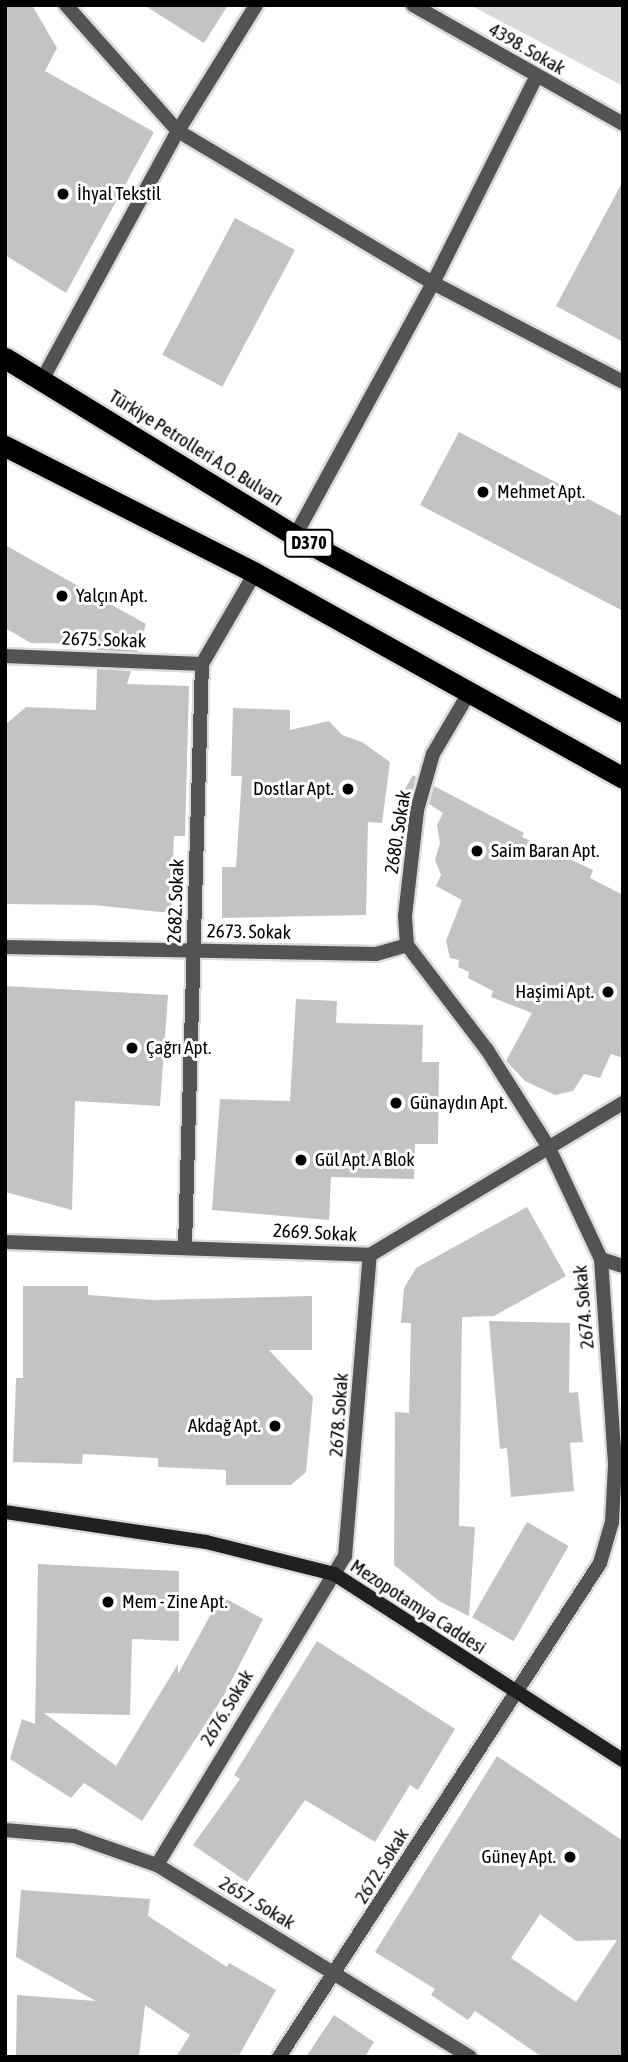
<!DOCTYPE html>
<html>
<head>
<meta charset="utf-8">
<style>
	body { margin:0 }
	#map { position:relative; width:628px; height:2062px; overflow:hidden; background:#fff; font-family:"Asap Condensed",sans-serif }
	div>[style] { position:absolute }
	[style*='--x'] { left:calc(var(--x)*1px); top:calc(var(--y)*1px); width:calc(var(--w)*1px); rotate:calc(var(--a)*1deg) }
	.green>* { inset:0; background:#dadada }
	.building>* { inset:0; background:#c3c3c3; transform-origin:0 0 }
	.roads { filter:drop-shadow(2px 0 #dbdbdb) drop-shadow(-2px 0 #dbdbdb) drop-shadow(0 2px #dbdbdb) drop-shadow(0 -2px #dbdbdb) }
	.street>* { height:14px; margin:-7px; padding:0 7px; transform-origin:7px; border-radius:7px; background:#535353 }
	.secondary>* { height:14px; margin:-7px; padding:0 7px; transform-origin:7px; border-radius:7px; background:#202020 }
	.highway>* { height:21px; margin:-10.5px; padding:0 10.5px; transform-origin:10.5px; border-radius:10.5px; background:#000 }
	.dots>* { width:19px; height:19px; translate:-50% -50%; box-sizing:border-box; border:4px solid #fff; border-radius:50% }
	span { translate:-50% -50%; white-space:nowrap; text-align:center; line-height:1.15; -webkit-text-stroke:6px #fff; paint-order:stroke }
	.shield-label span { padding:2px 5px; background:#fff; border:2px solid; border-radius:5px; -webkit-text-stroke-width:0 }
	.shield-label { font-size:18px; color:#000; font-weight:700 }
	.street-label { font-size:19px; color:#000 }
	.poi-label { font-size:19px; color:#000 }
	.left { translate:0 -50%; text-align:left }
	.right { translate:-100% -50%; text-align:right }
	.frame { position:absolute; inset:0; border:7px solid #000; pointer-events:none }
</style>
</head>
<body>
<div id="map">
	<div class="green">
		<i style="clip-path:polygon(470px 5px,623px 5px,623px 86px)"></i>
	</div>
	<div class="building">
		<i style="clip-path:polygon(5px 5px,32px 5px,57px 48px,45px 71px,154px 132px,66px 293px,5px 255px)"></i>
		<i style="clip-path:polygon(144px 5px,228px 5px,204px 43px)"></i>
		<i style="clip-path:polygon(623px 181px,623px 342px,556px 306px)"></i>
		<i style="left:235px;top:218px;width:68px;height:155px;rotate:28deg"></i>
		<i style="clip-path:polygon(459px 432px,623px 517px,623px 611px,420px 505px)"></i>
		<i style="clip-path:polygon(5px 545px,146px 624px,137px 652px,97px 650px,98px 644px,31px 643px,5px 628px)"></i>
		<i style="clip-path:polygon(97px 669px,131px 671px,127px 684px,189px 686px,185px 836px,174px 836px,171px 913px,93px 905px,5px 904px,5px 725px,26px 707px,96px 710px)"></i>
		<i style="clip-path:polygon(233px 708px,290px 710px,290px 730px,329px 721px,342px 735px,362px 742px,390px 762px,382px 823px,368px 822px,366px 915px,222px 918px,222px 867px,236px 867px,242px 776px,231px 776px)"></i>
		<i style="clip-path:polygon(413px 775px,416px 777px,412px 793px,405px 789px)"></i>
		<i style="clip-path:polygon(434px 786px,524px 833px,522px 837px,593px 870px,590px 878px,623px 895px,623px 1058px,611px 1054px,600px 1078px,584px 1074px,573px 1091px,555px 1095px,525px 1081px,506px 1061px,532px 1013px,491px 997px,493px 991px,468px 978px,469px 972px,458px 967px,459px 960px,450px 958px,446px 941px,462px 900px,436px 886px,441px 875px,435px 860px,440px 843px,437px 825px,443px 813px,429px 804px)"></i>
		<i style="clip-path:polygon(5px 986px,168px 995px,160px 1106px,75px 1101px,72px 1210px,5px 1192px)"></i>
		<i style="clip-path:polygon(296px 999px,337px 1001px,336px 1023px,423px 1025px,422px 1062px,439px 1062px,438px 1144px,415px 1144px,414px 1179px,331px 1177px,329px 1220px,212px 1210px,220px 1099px,290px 1101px)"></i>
		<i style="clip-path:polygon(527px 1207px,566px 1276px,494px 1316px,462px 1317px,459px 1526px,475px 1527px,469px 1616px,439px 1601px,394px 1565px,395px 1412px,409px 1413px,411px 1323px,401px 1323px,404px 1288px,416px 1268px)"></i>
		<i style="clip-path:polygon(23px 1286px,88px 1286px,88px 1295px,154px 1300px,312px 1296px,312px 1350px,269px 1350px,313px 1397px,306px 1472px,291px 1485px,226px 1485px,226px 1470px,158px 1467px,158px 1458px,83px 1454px,82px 1464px,13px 1462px,16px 1378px,23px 1378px)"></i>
		<i style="clip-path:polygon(489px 1321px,570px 1323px,569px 1393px,578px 1392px,583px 1442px,570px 1443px,574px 1491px,511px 1497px,507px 1448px,500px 1449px)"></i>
		<i style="left:527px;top:1522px;width:48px;height:110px;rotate:30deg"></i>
		<i style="clip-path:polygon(38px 1564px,179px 1571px,179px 1641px,132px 1639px,130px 1715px,44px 1713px,116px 1766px,178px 1664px,178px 1674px,221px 1596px,263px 1619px,223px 1697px,142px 1821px,84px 1783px,71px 1798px,10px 1759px,22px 1719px,35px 1724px)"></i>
		<i style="clip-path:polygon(317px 1641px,455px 1729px,418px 1790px,410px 1785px,375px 1842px,305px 1800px,247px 1882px,193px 1845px,240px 1779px,234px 1775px)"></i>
		<i style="clip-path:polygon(evenodd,497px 1756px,623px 1841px,623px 2057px,542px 2057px,475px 2011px,468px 2020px,431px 1995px,435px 1989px,375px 1952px,497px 1756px,540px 1914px,576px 1941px,617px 1940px,576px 2002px,511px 1958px,540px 1914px)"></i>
		<i style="clip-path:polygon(21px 1890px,150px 1899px,148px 1916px,227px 1967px,229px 1963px,276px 1990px,238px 2057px,176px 2057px,190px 2035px,145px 2005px,139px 2057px,16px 2057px,17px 1995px,96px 2001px,16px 1957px)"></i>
		<i style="clip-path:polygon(334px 2015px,374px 2042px,365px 2057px,306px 2057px)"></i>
	</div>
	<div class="roads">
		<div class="street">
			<i style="--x:66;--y:5;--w:169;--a:48.4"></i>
			<i style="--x:178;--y:131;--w:297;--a:30.8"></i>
			<i style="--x:433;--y:283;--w:214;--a:27.5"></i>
			<i style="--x:413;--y:5;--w:241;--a:29.5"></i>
			<i style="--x:42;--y:380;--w:284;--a:-61.4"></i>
			<i style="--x:178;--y:131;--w:148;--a:-58.2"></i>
			<i style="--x:295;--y:536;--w:288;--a:-61.4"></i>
			<i style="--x:433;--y:283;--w:230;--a:-63.4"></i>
			<i style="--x:5;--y:656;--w:197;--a:2.3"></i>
			<i style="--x:407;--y:945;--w:29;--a:-94"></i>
			<i style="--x:405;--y:916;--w:107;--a:-83.5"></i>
			<i style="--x:417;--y:810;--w:58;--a:-74.1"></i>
			<i style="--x:433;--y:754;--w:71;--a:-59.5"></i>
			<i style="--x:5;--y:947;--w:371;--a:1.1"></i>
			<i style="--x:376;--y:954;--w:32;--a:-16"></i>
			<i style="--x:5;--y:1242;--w:365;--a:2"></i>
			<i style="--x:370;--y:1255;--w:295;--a:-31"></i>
			<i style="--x:185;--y:1246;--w:582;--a:-88.33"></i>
			<i style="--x:202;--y:664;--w:105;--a:-59.8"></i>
			<i style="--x:601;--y:1259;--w:23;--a:18"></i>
			<i style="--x:5;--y:1830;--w:69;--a:5"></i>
			<i style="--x:74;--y:1836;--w:88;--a:19.3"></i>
			<i style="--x:157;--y:1865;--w:367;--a:31.5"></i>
			<i style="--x:157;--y:1865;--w:362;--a:-58.7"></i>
			<i style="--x:345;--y:1556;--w:302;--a:-85.3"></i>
			<i style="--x:279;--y:2057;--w:589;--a:-56.98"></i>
			<i style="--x:600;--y:1563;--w:43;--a:-73.7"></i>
			<i style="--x:612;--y:1522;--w:58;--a:-87"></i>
			<i style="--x:615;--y:1464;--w:205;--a:-93.9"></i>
			<i style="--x:601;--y:1259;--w:125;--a:-115.1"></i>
			<i style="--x:548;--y:1146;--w:114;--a:-122.4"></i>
			<i style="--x:487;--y:1050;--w:132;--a:-127.3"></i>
		</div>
		<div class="secondary">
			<i style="--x:5;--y:1512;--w:203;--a:8.5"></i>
			<i style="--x:206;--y:1542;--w:132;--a:14"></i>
			<i style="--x:334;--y:1574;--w:344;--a:32.8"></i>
		</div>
		<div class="highway">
			<i style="--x:5;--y:358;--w:340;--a:31.5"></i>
			<i style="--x:295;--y:536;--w:372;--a:28.2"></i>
			<i style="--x:5;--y:446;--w:280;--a:26.9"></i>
			<i style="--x:255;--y:573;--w:421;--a:29.1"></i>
		</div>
	</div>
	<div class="dots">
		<i style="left:63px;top:194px;background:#000"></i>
		<i style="left:483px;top:492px;background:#000"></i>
		<i style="left:62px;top:596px;background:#000"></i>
		<i style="left:348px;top:789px;background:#000"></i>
		<i style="left:477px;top:851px;background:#000"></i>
		<i style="left:608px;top:992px;background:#000"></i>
		<i style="left:132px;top:1048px;background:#000"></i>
		<i style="left:396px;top:1103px;background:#000"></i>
		<i style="left:301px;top:1160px;background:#000"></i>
		<i style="left:275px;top:1426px;background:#000"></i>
		<i style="left:108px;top:1602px;background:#000"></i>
		<i style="left:570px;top:1857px;background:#000"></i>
	</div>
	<div class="shield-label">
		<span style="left:309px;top:543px">D370</span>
	</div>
	<div class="street-label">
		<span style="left:527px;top:49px;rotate:30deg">4398. Sokak</span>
		<span style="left:196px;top:448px;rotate:32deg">Türkiye Petrolleri A.O. Bulvarı</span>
		<span style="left:104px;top:640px;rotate:2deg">2675. Sokak</span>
		<span style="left:398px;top:832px;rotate:-81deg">2680. Sokak</span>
		<span style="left:176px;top:901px;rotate:-88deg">2682. Sokak</span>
		<span style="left:249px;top:932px;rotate:1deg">2673. Sokak</span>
		<span style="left:315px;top:1233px;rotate:3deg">2669. Sokak</span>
		<span style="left:584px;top:1307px;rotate:-95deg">2674. Sokak</span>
		<span style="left:339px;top:1415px;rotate:-86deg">2678. Sokak</span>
		<span style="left:418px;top:1607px;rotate:33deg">Mezopotamya Caddesi</span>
		<span style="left:227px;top:1708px;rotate:-59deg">2676. Sokak</span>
		<span style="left:382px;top:1866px;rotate:-58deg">2672. Sokak</span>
		<span style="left:257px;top:1903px;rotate:31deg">2657. Sokak</span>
	</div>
	<div class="poi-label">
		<span class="left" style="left:77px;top:194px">İhyal Tekstil</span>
		<span class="left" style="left:497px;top:492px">Mehmet Apt.</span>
		<span class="left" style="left:76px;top:596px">Yalçın Apt.</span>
		<span class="right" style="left:334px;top:789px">Dostlar Apt.</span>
		<span class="left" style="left:491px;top:851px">Saim Baran Apt.</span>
		<span class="right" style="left:594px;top:992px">Haşimi Apt.</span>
		<span class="left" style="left:146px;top:1048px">Çağrı Apt.</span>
		<span class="left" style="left:410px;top:1103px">Günaydın Apt.</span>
		<span class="left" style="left:315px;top:1160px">Gül Apt. A Blok</span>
		<span class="right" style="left:261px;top:1426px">Akdağ Apt.</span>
		<span class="left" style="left:122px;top:1602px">Mem - Zine Apt.</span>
		<span class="right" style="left:556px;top:1857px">Güney Apt.</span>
	</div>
	<div class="frame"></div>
</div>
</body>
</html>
